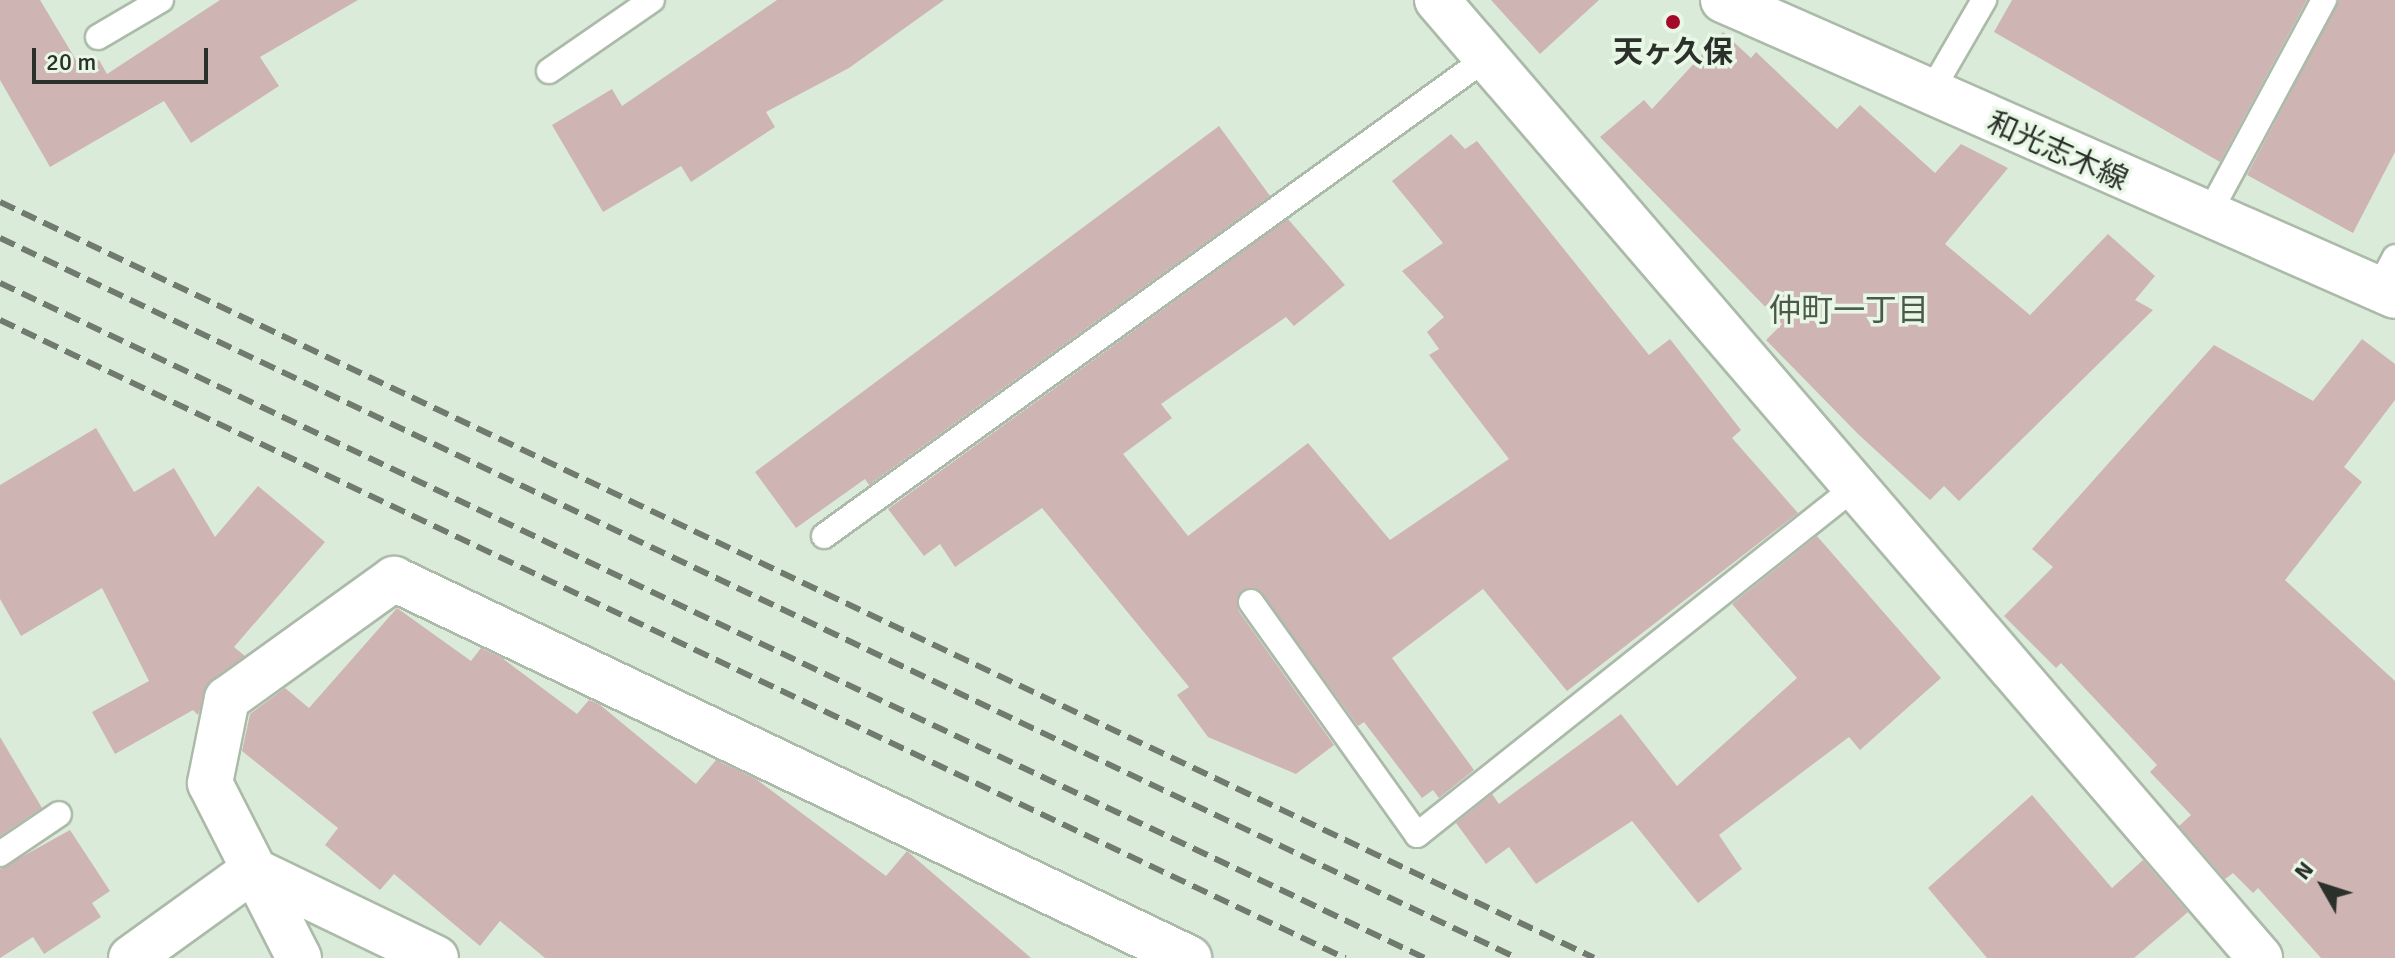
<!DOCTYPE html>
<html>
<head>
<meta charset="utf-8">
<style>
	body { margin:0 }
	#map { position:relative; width:2395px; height:958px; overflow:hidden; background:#dbebd9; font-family:Signika,"Noto Sans JP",sans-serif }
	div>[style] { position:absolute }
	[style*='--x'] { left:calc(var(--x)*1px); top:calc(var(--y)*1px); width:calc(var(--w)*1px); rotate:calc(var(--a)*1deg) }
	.building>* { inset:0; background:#ceb5b4 }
	.roads { filter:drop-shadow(2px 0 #abbaa9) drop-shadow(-2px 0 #abbaa9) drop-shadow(0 2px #abbaa9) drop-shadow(0 -2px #abbaa9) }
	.lane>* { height:24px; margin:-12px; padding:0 12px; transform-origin:12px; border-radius:12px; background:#fff }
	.street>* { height:44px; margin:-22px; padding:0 22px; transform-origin:22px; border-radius:22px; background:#fff }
	.secondary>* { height:44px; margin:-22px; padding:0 22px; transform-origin:22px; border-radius:22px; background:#fff }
	.rail>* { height:6px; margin-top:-3px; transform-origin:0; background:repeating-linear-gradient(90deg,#707a6f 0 16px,transparent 0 24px) }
	.dots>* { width:22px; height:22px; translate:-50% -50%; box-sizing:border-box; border:4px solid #e9f8e6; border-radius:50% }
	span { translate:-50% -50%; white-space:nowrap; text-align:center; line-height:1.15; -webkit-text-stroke:7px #e9f8e6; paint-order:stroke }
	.poi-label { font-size:30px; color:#2b312a; font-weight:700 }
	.street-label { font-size:30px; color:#2b312a }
	.neighbourhood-label { font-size:32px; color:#4c594a }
	.north { position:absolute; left:2283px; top:846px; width:80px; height:80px; -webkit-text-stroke:6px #e9f8e6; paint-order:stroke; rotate:309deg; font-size:22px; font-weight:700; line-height:32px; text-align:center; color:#2b312a }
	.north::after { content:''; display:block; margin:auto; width:28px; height:36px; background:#2b312a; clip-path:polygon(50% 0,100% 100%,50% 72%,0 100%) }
	.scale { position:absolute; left:32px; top:48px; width:176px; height:36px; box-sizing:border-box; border:4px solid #2b312a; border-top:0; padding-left:10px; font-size:24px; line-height:28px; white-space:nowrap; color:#2b312a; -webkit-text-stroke:6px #e9f8e6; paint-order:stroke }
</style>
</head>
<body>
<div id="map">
	<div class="building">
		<i style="clip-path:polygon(0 0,40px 0,82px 70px,99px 60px,107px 74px,220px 0,358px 0,260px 57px,279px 86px,191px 143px,164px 101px,50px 167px,0 80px)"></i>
		<i style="clip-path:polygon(777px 0,944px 0,849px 68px,766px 112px,775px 127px,691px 182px,681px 166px,603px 212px,552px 125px,612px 89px,622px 106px)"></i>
		<i style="clip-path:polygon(1491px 0,1599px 0,1540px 54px)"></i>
		<i style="clip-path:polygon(2012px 0,2307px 0,2220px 162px,1994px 32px)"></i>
		<i style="clip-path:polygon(2339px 0,2395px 0,2395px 152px,2353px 233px,2247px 175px)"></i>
		<i style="clip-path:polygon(1723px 32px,1751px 58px,1756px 52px,1837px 129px,1860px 105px,1935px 173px,1961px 144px,2008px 168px,1945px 244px,2030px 315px,2108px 234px,2155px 276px,2135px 300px,2153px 310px,1959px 501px,1944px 486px,1930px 500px,1858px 434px,1766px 340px,1782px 324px,1600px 137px,1644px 100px,1652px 109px)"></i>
		<i style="clip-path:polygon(1219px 126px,1270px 196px,869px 485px,865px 479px,796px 528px,755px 472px)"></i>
		<i style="clip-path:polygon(1451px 134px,1465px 149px,1477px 141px,1649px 355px,1670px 339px,1741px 430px,1732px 438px,1798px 513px,1567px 691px,1483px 589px,1392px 658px,1474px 770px,1439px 798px,1433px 790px,1422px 798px,1364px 722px,1358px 726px,1258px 589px,1242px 590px,1238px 610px,1334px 745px,1296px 774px,1208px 737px,1177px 695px,1189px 687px,1042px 508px,955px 567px,940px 544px,924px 556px,888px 509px,1288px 219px,1345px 285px,1294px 326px,1286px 317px,1161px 404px,1172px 418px,1123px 454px,1188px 536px,1308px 443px,1390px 540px,1509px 459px,1429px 355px,1439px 349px,1427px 332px,1444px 317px,1402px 271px,1443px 243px,1392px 181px)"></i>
		<i style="clip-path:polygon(2362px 339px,2395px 364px,2395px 400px,2344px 467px,2362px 482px,2285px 580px,2395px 681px,2395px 958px,2321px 958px,2258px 888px,2253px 893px,2233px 873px,2225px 879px,2179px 826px,2191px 815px,2150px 772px,2157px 765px,2061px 663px,2056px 668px,2004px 616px,2053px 567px,2032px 549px,2214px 345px,2313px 401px)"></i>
		<i style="clip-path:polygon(96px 428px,134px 492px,174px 468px,215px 537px,258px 486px,325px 542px,234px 647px,245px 656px,212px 680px,198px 715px,193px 710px,115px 754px,92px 712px,149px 681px,102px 588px,21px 636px,0 599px,0 485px)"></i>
		<i style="clip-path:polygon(1817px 536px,1941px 678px,1860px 750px,1849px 737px,1719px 835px,1742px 869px,1698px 903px,1632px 821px,1536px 884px,1509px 847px,1486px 864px,1456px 823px,1492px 794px,1499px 804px,1621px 714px,1677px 786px,1797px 678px,1732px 604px)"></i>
		<i style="clip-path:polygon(397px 608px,471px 661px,481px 648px,502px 658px,577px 714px,589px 700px,599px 704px,696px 784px,716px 760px,756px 779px,886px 876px,907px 851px,1031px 958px,545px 958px,500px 921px,480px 946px,394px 874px,380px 890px,325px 845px,338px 828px,242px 751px,250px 714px,285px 688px,309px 708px)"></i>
		<i style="clip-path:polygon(0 737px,42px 808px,0 836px)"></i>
		<i style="clip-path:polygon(2032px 795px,2112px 888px,2143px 860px,2188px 912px,2134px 958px,1987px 958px,1928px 888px)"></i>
		<i style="clip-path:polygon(70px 830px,110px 891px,92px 903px,101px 917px,44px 954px,33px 937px,0 958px,0 869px)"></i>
	</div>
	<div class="roads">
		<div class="lane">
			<i style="--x:98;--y:37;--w:73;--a:-30.4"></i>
			<i style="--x:549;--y:71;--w:125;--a:-34.6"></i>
			<i style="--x:1929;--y:95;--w:110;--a:-59.9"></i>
			<i style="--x:2206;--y:219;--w:249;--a:-61.7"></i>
			<i style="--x:2378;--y:289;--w:36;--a:-62"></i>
			<i style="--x:824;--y:536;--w:815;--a:-35.82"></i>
			<i style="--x:1251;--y:602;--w:286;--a:54.5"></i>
			<i style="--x:1417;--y:835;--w:554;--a:-38.48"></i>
			<i style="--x:0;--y:854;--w:71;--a:-34.1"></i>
		</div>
		<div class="street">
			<i style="--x:1437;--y:0;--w:1263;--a:49.33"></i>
			<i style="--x:131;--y:958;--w:150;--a:-35.8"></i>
			<i style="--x:253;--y:870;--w:203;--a:25.7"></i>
			<i style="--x:299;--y:958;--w:196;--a:-117"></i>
			<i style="--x:210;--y:783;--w:86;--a:-78.6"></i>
			<i style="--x:227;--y:699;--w:206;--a:-35.7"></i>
			<i style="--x:394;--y:579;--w:881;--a:25.49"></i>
		</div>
		<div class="secondary">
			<i style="--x:1723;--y:0;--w:734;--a:23.77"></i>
		</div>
	</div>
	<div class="rail">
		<i style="--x:0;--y:202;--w:1764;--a:25.37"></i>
		<i style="--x:0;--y:238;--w:1679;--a:25.39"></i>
		<i style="--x:0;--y:283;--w:1577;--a:25.35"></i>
		<i style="--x:0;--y:320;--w:1489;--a:25.38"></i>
	</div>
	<div class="dots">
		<i style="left:1673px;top:22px;background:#a50929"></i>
	</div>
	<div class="poi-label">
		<span style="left:1673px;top:53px">天ヶ久保</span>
	</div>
	<div class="street-label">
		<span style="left:2057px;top:152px;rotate:24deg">和光志木線</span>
	</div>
	<div class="neighbourhood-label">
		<span style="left:1849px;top:311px">仲町一丁目</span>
	</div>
	<div class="north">N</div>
	<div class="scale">20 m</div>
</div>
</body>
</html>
